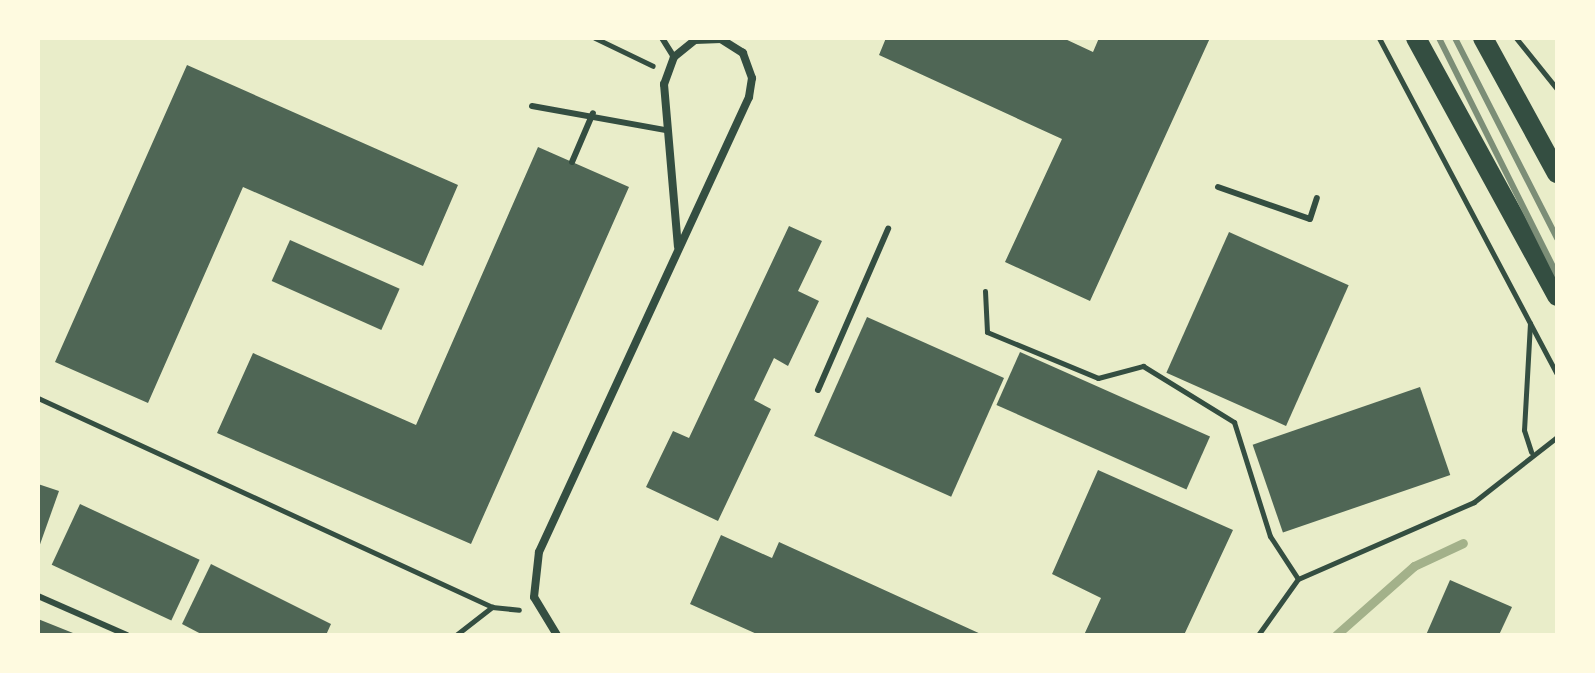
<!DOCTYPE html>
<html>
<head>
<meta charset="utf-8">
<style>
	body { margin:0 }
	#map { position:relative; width:1595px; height:673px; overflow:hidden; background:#e9edc9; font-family:"Fira Sans Condensed",sans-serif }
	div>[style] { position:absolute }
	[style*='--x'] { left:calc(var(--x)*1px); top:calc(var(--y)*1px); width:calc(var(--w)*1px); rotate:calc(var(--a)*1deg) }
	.stream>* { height:9px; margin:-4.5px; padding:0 4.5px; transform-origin:4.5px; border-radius:4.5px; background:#a3b18a }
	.building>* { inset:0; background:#4f6655; transform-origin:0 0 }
	.path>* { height:5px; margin:-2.5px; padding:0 2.5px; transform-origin:2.5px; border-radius:2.5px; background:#344e41 }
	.service>* { height:6px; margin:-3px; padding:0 3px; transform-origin:3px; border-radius:3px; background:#344e41 }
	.minor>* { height:8px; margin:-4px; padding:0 4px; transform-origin:4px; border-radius:4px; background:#344e41 }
	.primary>* { height:20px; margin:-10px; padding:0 10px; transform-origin:10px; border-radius:10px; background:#344e41 }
	.rail>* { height:6px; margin:-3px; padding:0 3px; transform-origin:3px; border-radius:3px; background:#7c8e77 }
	span { translate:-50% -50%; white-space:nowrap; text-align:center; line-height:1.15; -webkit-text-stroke:7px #fefae0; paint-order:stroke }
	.frame { position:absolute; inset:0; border:40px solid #fefae0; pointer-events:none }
</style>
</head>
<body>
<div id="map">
	<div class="stream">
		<i style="--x:1336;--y:635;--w:104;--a:-41.5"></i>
		<i style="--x:1414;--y:566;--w:54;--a:-25.1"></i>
	</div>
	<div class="building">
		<i style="clip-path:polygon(886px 38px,1063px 38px,1093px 52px,1099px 38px,1210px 38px,1090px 301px,1005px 262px,1062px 139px,879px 55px)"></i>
		<i style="clip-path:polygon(187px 65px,458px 185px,423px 266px,243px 187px,148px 403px,55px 362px)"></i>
		<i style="clip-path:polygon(538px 147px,629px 187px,471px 544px,217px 433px,253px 353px,416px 425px)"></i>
		<i style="clip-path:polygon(789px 226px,822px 241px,798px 291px,819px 301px,788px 366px,774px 358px,754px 400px,771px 409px,718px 521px,646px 487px,673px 431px,689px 438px)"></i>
		<i style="left:1229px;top:232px;width:131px;height:154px;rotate:24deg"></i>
		<i style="left:290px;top:240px;width:120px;height:45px;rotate:24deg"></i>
		<i style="left:867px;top:317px;width:150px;height:130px;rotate:24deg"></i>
		<i style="left:1020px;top:352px;width:208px;height:58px;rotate:24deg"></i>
		<i style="left:1420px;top:387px;width:93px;height:177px;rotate:71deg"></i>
		<i style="clip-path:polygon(1098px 470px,1233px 530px,1184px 635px,1084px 635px,1101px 598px,1052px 574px)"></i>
		<i style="clip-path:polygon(38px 484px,59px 491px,38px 550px)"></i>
		<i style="left:80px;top:504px;width:132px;height:67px;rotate:25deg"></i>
		<i style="clip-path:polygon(721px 535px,772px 558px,779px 542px,983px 635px,759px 635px,690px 604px)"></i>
		<i style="clip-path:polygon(211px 564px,331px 624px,326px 635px,203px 635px,182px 624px)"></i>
		<i style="clip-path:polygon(1450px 580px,1512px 607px,1499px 635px,1426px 635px)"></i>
		<i style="clip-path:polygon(38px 619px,78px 635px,38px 635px)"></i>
	</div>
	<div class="path">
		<i style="--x:595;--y:38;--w:64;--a:25.8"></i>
		<i style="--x:1379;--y:38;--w:380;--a:62.1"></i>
		<i style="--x:1516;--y:38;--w:65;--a:51.2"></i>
		<i style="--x:985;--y:291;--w:41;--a:87.2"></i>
		<i style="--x:987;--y:332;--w:120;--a:22.5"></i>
		<i style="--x:1098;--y:378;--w:47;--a:-14.9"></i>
		<i style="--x:1143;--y:366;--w:107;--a:31.6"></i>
		<i style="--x:1234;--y:422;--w:120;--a:72.5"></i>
		<i style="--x:1270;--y:536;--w:51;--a:56.9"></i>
		<i style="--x:1530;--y:323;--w:107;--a:93.2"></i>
		<i style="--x:1524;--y:430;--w:23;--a:72"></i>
		<i style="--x:38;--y:398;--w:500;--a:24.7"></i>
		<i style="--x:492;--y:607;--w:27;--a:6"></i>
		<i style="--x:456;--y:635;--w:46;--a:-37.9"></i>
		<i style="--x:1258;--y:635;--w:69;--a:-54.5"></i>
		<i style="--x:1298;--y:579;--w:192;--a:-23.6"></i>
		<i style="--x:1474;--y:502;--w:105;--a:-38.1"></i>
	</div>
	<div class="service">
		<i style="--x:662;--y:38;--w:22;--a:58"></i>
		<i style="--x:532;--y:106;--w:136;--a:10.2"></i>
		<i style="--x:572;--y:162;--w:53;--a:-66.8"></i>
		<i style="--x:1218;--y:187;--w:97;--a:19.2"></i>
		<i style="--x:1310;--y:219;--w:22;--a:-72"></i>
		<i style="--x:818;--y:390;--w:176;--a:-66.5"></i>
		<i style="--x:38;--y:596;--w:97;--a:23.7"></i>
	</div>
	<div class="minor">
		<i style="--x:557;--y:635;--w:44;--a:-121.2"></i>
		<i style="--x:534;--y:597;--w:45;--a:-83.7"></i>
		<i style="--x:539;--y:552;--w:501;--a:-65.22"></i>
		<i style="--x:749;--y:97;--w:19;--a:-81"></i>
		<i style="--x:752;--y:78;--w:27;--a:-110"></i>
		<i style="--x:743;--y:53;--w:26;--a:-148"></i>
		<i style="--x:721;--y:39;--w:26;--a:178"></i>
		<i style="--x:695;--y:40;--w:27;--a:141"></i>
		<i style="--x:674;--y:57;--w:29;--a:110"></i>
		<i style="--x:664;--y:84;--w:163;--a:85.1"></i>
	</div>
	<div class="primary">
		<i style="--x:1416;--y:38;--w:294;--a:61.3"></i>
		<i style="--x:1483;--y:38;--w:154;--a:61.3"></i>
	</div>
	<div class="rail">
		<i style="--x:1439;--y:38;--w:265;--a:63.5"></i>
		<i style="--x:1455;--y:38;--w:225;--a:63"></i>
	</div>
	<div class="frame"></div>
</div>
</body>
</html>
